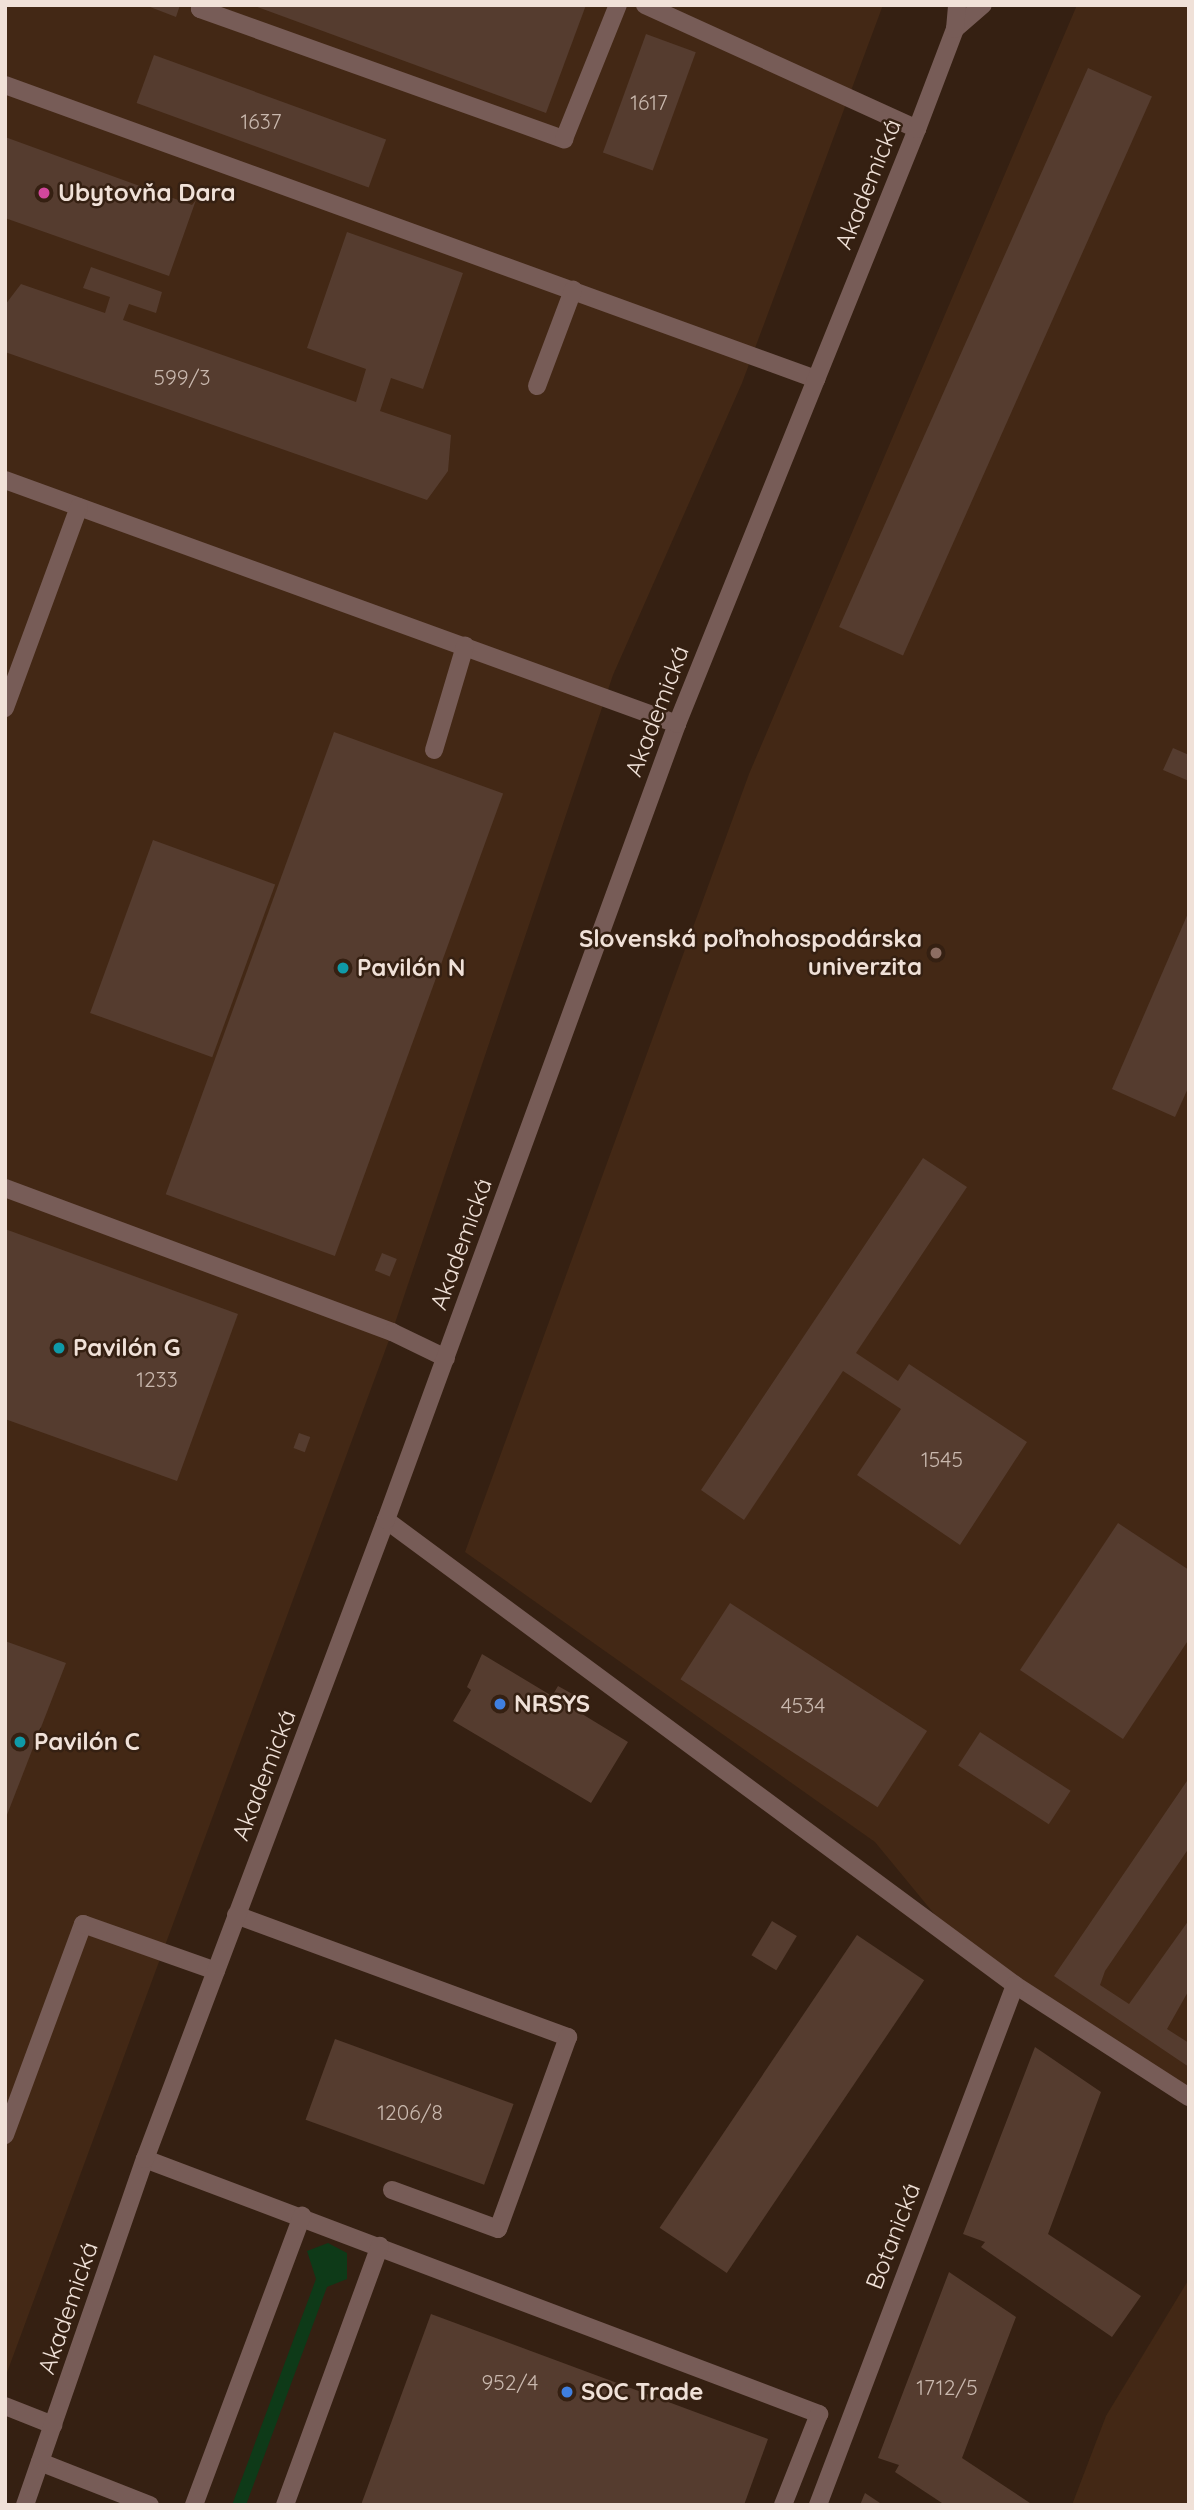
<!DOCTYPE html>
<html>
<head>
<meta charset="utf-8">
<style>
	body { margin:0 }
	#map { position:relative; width:1194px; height:2510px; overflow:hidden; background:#352012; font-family:Quicksand,sans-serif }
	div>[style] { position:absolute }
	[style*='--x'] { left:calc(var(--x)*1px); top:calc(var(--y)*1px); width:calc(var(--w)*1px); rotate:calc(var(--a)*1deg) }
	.built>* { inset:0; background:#432815 }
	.green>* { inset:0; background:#0e3a18 }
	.building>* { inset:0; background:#553c2f; transform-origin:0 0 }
	.minor>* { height:18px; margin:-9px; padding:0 9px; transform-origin:9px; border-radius:9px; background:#775c57 }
	.dots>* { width:19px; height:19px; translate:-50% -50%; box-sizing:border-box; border:4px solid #352012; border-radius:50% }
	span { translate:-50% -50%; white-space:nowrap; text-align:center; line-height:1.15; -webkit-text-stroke:5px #352012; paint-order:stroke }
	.number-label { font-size:21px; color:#c9b8ae }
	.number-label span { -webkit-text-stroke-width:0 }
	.street-label { font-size:24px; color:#f0e1d8 }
	.poi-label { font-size:24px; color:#f0e1d8; font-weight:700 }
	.left { translate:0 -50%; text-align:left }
	.right { translate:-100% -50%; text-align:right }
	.frame { position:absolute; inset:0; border:7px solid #f0e1d8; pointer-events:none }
</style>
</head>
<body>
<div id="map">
	<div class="built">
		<i style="clip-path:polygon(5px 5px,883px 5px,742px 383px,613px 675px,392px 1332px,5px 2378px)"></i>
		<i style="clip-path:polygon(1077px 5px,1189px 5px,1189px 2097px,959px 1944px,875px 1842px,465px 1552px,749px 774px)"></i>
		<i style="clip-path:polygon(1189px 2279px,1189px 2505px,1072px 2505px,1106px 2416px)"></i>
	</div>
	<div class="green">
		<i style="clip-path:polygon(328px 2243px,347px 2253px,347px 2279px,327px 2287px,246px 2505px,232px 2505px,316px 2279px,307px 2251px)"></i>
	</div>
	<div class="building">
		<i style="clip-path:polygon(145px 5px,180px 5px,176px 17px)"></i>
		<i style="clip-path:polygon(252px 5px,586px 5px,546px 113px)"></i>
		<i style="left:646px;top:34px;width:53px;height:126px;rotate:20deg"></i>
		<i style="left:154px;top:55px;width:247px;height:51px;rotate:20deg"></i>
		<i style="left:1088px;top:68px;width:70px;height:612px;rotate:24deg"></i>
		<i style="clip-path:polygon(5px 137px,192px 205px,196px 200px,169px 276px,5px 218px)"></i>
		<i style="clip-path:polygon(347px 232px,463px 273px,423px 389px,391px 378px,380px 411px,451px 435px,448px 471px,427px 500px,5px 352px,5px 305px,21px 284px,105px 313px,110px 297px,83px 288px,91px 267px,162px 292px,156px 313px,129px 304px,123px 320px,356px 402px,366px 369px,307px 348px)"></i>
		<i style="left:334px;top:732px;width:180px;height:492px;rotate:20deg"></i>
		<i style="clip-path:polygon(1173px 748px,1189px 755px,1189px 781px,1163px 770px)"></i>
		<i style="left:153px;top:840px;width:130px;height:184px;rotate:20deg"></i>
		<i style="clip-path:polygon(1189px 911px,1189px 1086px,1175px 1117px,1112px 1089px)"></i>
		<i style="clip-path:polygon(923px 1158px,967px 1187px,856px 1353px,898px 1381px,909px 1364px,1027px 1442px,960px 1545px,857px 1475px,901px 1409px,843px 1371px,744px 1520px,701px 1490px)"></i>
		<i style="clip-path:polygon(5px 1229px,238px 1314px,177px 1481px,5px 1419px)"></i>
		<i style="left:382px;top:1253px;width:16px;height:19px;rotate:22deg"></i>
		<i style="left:299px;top:1433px;width:12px;height:16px;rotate:20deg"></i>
		<i style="clip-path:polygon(1118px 1523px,1189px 1570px,1189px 1639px,1123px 1739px,1020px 1670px)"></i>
		<i style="left:730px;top:1603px;width:235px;height:91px;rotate:33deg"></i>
		<i style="clip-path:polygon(5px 1641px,66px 1663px,5px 1820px)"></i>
		<i style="clip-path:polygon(482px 1654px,552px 1696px,558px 1686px,576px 1696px,569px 1706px,628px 1742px,591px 1803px,453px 1721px,471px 1690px,467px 1687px)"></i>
		<i style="left:980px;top:1732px;width:108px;height:40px;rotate:33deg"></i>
		<i style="clip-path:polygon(1189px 1778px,1189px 1848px,1105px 1971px,1100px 1985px,1129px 2004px,1189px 1920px,1189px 1990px,1167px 2029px,1189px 2043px,1189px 2067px,1054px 1976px)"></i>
		<i style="left:772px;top:1921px;width:29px;height:40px;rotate:31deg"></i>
		<i style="left:857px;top:1935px;width:81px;height:353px;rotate:34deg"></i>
		<i style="left:335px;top:2039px;width:190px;height:86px;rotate:20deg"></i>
		<i style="clip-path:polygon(1035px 2047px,1101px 2092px,1048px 2234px,1141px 2296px,1112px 2337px,981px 2247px,985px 2242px,963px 2234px)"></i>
		<i style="clip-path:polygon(949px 2272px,1016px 2317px,962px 2458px,1033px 2505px,945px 2505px,895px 2472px,899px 2465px,878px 2458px)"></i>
		<i style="clip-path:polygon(431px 2314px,768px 2439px,744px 2505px,361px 2505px)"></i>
		<i style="clip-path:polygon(865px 2493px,883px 2505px,860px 2505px)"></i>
	</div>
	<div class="minor">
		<i style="--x:201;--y:5;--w:4;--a:104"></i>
		<i style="--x:200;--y:9;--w:387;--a:19.7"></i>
		<i style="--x:564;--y:139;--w:144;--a:-68.1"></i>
		<i style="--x:645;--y:5;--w:299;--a:24.5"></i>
		<i style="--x:955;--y:29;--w:37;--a:-41"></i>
		<i style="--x:5;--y:85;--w:863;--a:19.93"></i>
		<i style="--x:537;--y:386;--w:103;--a:-69.4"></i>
		<i style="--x:5;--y:480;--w:715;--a:19.96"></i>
		<i style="--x:5;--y:708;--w:214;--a:-69.8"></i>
		<i style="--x:434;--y:750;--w:109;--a:-73.4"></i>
		<i style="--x:5;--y:1188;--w:413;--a:20.4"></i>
		<i style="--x:392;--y:1332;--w:60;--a:25.7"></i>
		<i style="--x:386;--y:1520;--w:782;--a:36.47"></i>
		<i style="--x:1015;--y:1985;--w:207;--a:32.8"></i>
		<i style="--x:236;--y:1915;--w:354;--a:20.2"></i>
		<i style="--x:568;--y:2037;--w:204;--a:110"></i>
		<i style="--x:498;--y:2229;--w:113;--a:-159.8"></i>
		<i style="--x:5;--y:2135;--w:225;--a:-69.7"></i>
		<i style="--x:83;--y:1924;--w:141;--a:19.5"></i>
		<i style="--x:145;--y:2159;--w:721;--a:20.72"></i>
		<i style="--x:819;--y:2414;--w:98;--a:111.6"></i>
		<i style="--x:5;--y:2406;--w:52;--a:21.6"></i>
		<i style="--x:40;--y:2462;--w:118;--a:21.4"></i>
		<i style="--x:25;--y:2505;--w:366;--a:-70.9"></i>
		<i style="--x:145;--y:2159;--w:683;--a:-69.34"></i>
		<i style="--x:386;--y:1520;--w:848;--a:-69.92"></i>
		<i style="--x:677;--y:724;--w:642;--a:-68.03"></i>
		<i style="--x:917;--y:129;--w:107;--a:-69.2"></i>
		<i style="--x:955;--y:29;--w:24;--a:-85"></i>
		<i style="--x:194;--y:2505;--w:309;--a:-69.5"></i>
		<i style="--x:285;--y:2505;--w:276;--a:-69.9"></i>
		<i style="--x:818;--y:2505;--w:556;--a:-69.25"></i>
	</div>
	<div class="dots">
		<i style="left:44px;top:193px;background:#d1479c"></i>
		<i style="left:936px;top:953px;background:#8d6e63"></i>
		<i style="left:343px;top:968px;background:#0f9aa8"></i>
		<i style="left:59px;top:1348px;background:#0f9aa8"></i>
		<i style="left:500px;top:1704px;background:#3f7fe0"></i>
		<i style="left:20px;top:1742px;background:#0f9aa8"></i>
		<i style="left:567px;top:2392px;background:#3f7fe0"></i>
	</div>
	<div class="number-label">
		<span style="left:649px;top:102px">1617</span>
		<span style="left:261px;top:121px">1637</span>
		<span style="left:182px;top:377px">599/3</span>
		<span style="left:157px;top:1379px">1233</span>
		<span style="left:942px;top:1459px">1545</span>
		<span style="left:803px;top:1705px">4534</span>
		<span style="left:410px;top:2112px">1206/8</span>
		<span style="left:510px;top:2382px">952/4</span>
		<span style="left:947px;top:2387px">1712/5</span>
	</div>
	<div class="street-label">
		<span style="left:868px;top:184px;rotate:-68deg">Akademická</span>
		<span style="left:657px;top:711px;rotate:-69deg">Akademická</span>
		<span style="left:461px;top:1244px;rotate:-70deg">Akademická</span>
		<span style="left:264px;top:1775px;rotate:-69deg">Akademická</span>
		<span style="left:893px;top:2236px;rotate:-69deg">Botanická</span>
		<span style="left:68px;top:2308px;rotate:-71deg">Akademická</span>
	</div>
	<div class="poi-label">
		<span class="left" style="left:58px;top:193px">Ubytovňa Dara</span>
		<span class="right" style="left:922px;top:953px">Slovenská poľnohospodárska<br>univerzita</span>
		<span class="left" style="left:357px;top:968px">Pavilón N</span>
		<span class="left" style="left:73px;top:1348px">Pavilón G</span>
		<span class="left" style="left:514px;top:1704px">NRSYS</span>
		<span class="left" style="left:34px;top:1742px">Pavilón C</span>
		<span class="left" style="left:581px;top:2392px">SOC Trade</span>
	</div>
	<div class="frame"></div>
</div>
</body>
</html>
